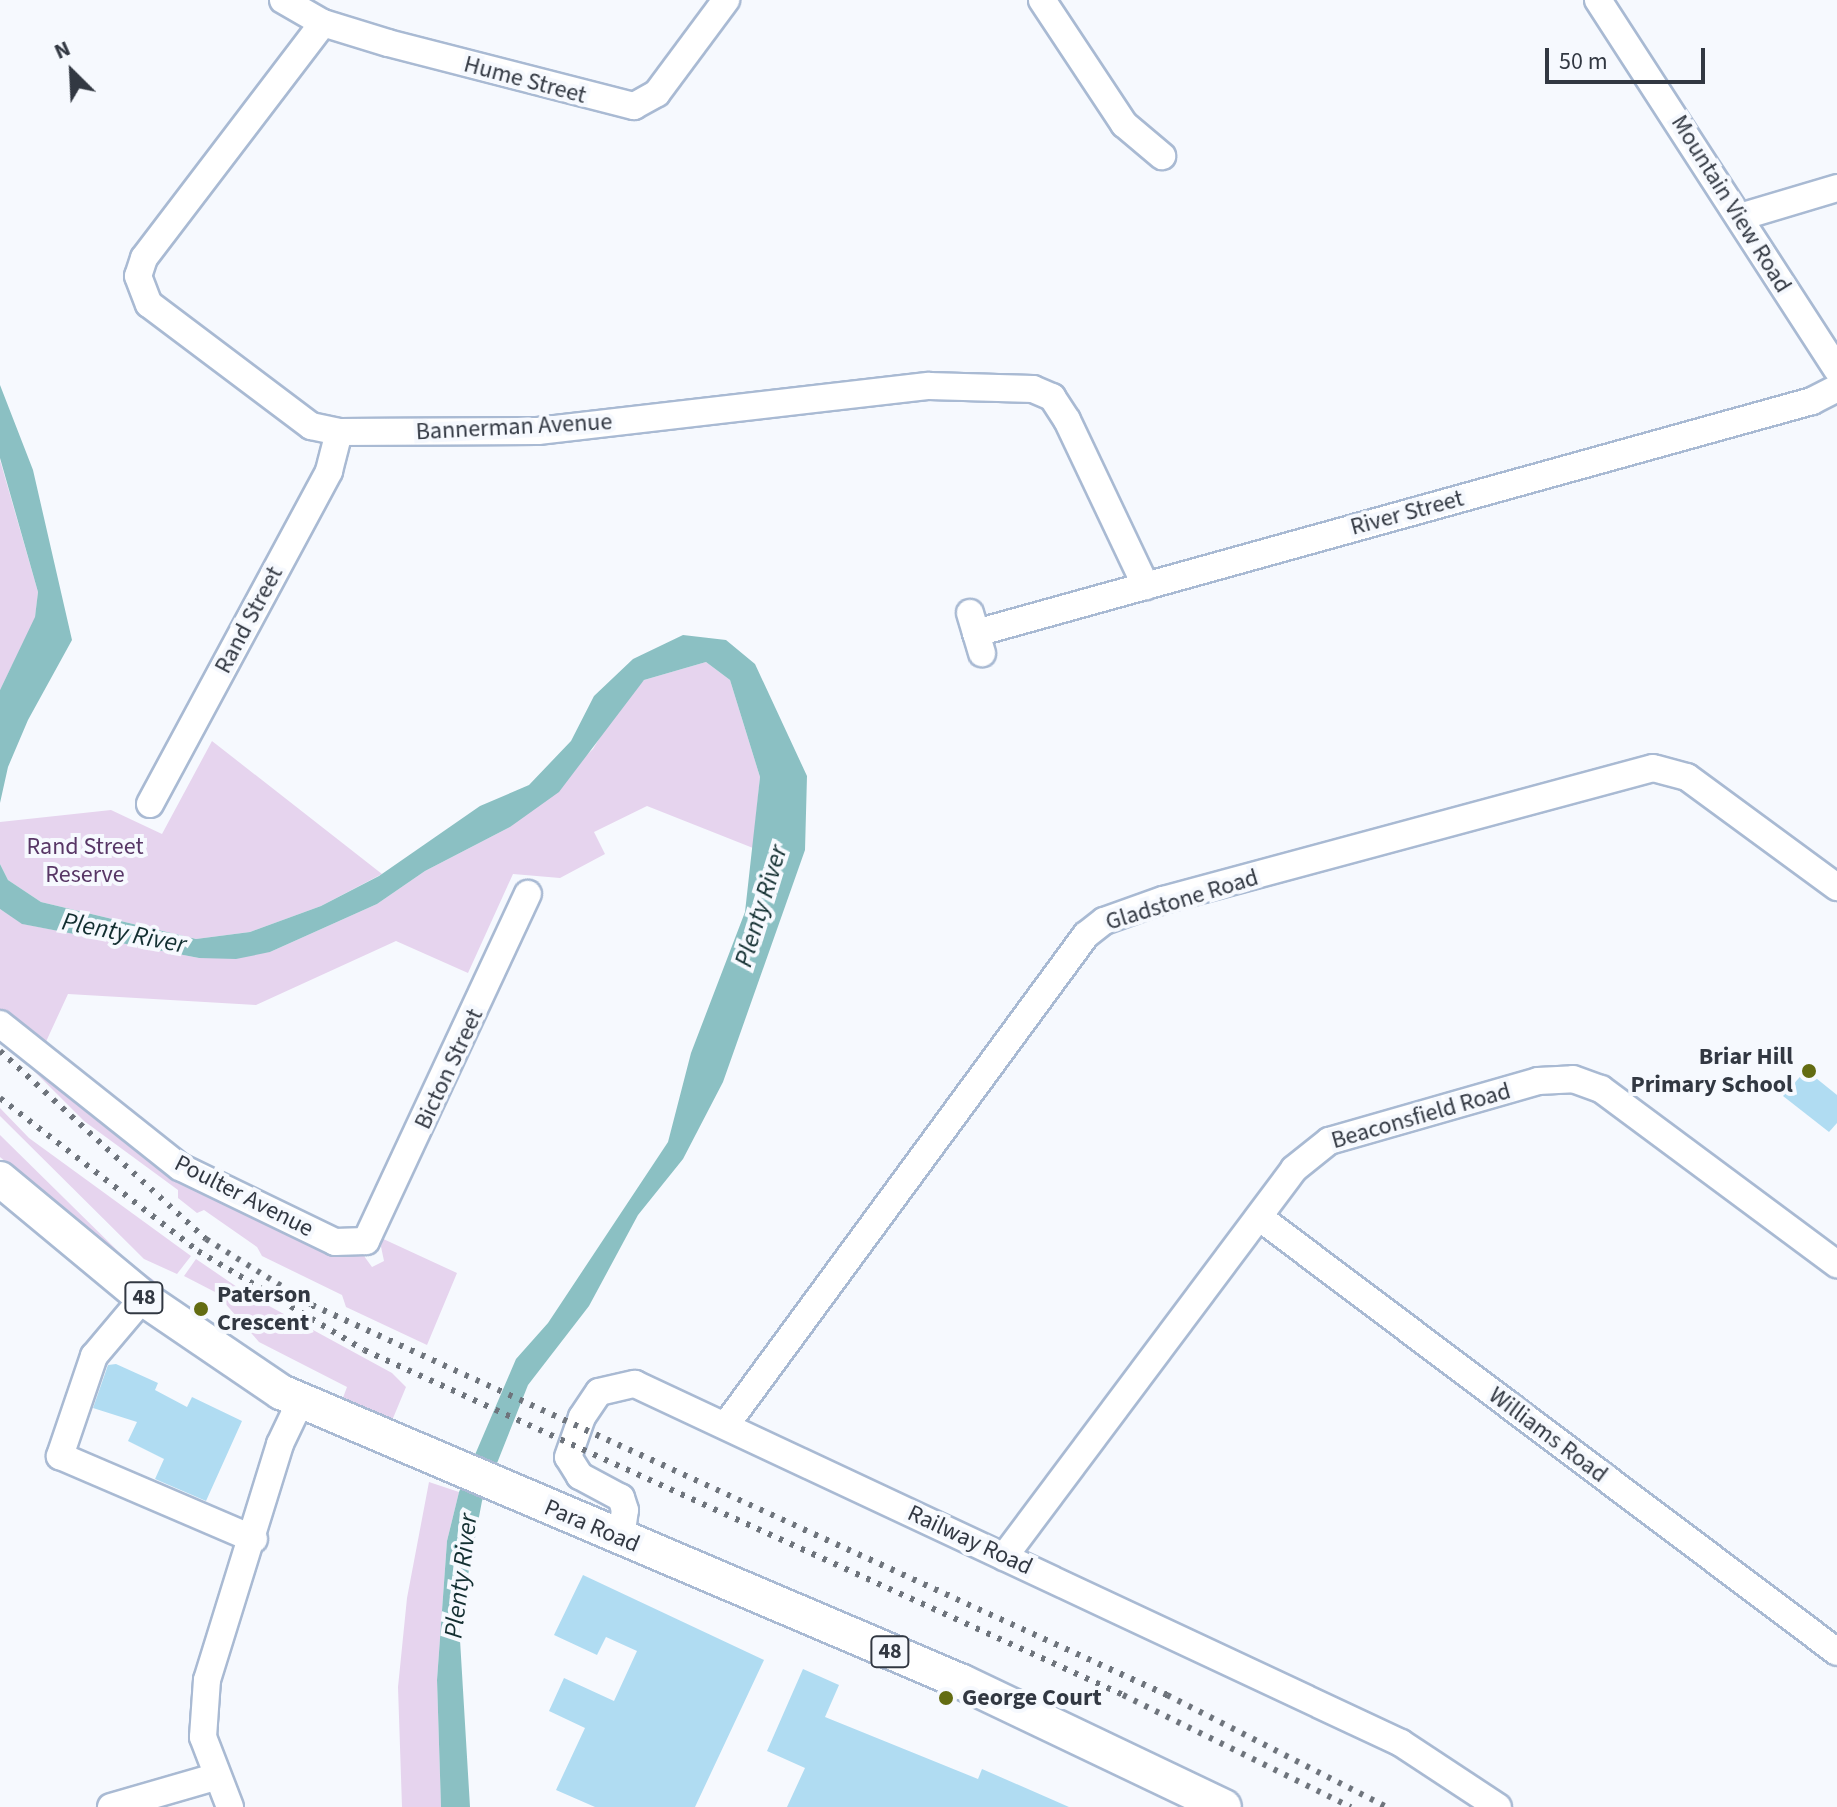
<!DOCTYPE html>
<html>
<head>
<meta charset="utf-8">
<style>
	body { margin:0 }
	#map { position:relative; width:1837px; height:1807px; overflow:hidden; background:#f6f9fe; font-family:"Source Sans 3",sans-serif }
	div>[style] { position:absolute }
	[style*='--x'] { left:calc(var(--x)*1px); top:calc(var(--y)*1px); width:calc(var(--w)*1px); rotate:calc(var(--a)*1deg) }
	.green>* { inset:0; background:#e6d4ee }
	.water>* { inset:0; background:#8bc0c3 }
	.building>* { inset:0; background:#b0dcf2 }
	.roads { filter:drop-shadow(2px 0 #a9bad3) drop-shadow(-2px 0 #a9bad3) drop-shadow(0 2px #a9bad3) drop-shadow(0 -2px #a9bad3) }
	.minor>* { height:26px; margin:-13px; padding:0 13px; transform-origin:13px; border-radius:13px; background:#fff }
	.major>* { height:34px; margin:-17px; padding:0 17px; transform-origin:17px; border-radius:17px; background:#fff }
	.rail>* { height:6px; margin-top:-3px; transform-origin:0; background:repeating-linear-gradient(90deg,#6e747c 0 4px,transparent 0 12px) }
	.dots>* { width:22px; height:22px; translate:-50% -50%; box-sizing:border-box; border:4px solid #f6f9fe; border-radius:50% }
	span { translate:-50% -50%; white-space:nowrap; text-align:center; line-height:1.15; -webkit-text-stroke:8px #f6f9fe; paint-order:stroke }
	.shield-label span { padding:2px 6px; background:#f6f9fe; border:2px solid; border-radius:6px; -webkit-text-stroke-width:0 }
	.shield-label { font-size:22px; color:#323842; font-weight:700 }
	.street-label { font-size:24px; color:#323842 }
	.park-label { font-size:24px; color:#583766 }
	.poi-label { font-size:24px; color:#323842; font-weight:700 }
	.right { translate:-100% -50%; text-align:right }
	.left { translate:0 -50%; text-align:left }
	.water-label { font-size:26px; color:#132f31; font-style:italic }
	.north { position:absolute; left:32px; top:32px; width:80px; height:80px; -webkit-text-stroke:6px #f6f9fe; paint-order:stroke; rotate:336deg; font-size:22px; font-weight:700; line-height:32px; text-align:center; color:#323842 }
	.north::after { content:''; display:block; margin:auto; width:28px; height:36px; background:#323842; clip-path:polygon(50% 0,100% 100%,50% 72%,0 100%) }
	.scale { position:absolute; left:1545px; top:48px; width:160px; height:36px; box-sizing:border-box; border:4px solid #323842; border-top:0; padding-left:10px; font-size:24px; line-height:28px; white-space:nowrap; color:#323842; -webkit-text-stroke:6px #f6f9fe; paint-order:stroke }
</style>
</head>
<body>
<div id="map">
	<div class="green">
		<i style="clip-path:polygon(0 460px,38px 592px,35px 619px,0 690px)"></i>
		<i style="clip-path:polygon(706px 662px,730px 680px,760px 777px,753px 848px,647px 806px,594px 832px,605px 854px,560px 878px,513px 874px,468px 973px,396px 941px,256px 1005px,68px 994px,44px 1046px,0 1011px,0 909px,23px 924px,199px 958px,270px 952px,377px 904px,425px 871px,510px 827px,593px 749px,615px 712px,644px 680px)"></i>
		<i style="clip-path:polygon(212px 741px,382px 874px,321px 906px,250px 932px,196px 939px,41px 902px,8px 880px,0 864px,0 822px,111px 810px,162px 834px)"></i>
		<i style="clip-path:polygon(0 1037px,337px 1253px,364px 1256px,372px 1267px,384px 1261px,379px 1237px,457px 1273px,427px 1345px,346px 1307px,342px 1295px,262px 1256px,257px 1247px,204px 1210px,197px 1213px,178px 1198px,178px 1190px,84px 1121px)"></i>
		<i style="clip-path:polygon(0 1108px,29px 1138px,191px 1256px,177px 1274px,144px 1259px,0 1116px)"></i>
		<i style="clip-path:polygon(0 1135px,130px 1263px,159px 1284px,128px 1266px,0 1157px)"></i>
		<i style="clip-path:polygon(196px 1259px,237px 1287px,241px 1299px,251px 1296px,392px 1373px,406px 1387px,391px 1423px,341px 1403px,347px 1387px,259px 1342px,215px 1292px,184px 1276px)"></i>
		<i style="clip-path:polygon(429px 1482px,459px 1492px,447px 1541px,437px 1680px,441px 1807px,402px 1807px,398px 1687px,407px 1598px)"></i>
	</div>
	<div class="water">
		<i style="clip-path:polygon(0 385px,33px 470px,72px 640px,28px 720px,8px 767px,0 803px,0 690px,35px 617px,38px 592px,0 458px)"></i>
		<i style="clip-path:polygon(683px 635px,726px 640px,755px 664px,807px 776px,805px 850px,723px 1082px,683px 1159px,638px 1215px,589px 1306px,528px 1385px,482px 1501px,459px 1623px,470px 1807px,441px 1807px,437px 1680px,447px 1541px,459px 1492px,516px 1359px,548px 1323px,668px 1142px,691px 1053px,745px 912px,760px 777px,730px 680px,706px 662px,644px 680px,559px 792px,510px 827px,425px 871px,377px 904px,270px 952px,236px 959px,199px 958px,22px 924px,0 909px,0 864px,8px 880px,41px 902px,196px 939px,250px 932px,321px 906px,379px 876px,480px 806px,529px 785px,571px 741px,594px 696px,633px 659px)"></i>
	</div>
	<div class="building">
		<i style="clip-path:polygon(1806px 1070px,1837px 1095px,1837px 1123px,1829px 1132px,1783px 1096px)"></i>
		<i style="clip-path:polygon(116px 1364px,158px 1383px,155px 1390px,187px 1407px,192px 1397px,242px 1421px,206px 1501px,155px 1479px,164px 1459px,128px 1441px,137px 1422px,93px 1408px,108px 1365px)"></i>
		<i style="clip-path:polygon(583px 1575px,764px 1660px,695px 1807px,595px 1807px,556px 1790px,585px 1728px,549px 1711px,564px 1678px,614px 1701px,637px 1651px,606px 1637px,597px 1655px,554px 1635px)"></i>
		<i style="clip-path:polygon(803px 1669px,839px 1685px,825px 1717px,978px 1779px,982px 1769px,1069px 1807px,787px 1807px,805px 1768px,767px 1751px)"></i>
	</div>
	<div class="roads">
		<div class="minor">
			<i style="--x:283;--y:0;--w:46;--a:29.9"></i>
			<i style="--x:323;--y:23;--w:68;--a:17.1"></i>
			<i style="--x:388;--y:43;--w:254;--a:14.4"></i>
			<i style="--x:634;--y:106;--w:26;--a:-29"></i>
			<i style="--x:657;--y:93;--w:116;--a:-53.4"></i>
			<i style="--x:1042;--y:0;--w:149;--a:56.5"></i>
			<i style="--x:1124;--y:124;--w:50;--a:40.1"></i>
			<i style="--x:1598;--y:0;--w:440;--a:57.1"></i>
			<i style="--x:323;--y:23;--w:295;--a:127.3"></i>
			<i style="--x:144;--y:258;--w:19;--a:108"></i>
			<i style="--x:138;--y:276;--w:30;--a:69"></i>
			<i style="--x:149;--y:304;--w:203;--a:37"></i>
			<i style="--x:311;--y:426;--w:29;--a:12"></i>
			<i style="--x:339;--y:432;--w:199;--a:-0.3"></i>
			<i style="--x:538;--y:431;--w:394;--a:-6.6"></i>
			<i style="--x:929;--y:386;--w:104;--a:1.7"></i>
			<i style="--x:1033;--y:389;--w:21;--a:23"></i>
			<i style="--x:1052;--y:397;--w:27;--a:57"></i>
			<i style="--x:1067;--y:420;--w:184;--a:64.6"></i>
			<i style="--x:1740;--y:217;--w:101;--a:-16.6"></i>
			<i style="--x:970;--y:613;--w:42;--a:73.3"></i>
			<i style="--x:976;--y:633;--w:868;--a:-15.51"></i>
			<i style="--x:1812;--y:401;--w:28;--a:-27"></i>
			<i style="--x:150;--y:804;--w:378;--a:-61.7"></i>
			<i style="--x:329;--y:471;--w:40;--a:-75.6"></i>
			<i style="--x:0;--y:1024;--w:230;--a:38.5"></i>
			<i style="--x:180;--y:1167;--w:172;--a:25.8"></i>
			<i style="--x:335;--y:1242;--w:31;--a:-2"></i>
			<i style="--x:1259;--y:1217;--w:723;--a:36.96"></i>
			<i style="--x:366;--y:1241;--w:383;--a:-65"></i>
			<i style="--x:143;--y:1298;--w:76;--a:130.2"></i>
			<i style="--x:94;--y:1356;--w:106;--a:108.8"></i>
			<i style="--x:60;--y:1456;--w:211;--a:23.2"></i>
			<i style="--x:726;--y:1425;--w:608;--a:-53.7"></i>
			<i style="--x:1086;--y:935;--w:23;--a:-38"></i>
			<i style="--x:1104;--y:921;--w:63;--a:-19.6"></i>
			<i style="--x:1163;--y:900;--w:507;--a:-15.08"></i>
			<i style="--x:1653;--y:768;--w:35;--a:15"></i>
			<i style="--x:1687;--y:777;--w:186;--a:36.3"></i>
			<i style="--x:621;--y:1538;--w:28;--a:-82"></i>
			<i style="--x:625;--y:1510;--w:13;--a:-108"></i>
			<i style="--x:621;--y:1498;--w:47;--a:-151.8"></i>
			<i style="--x:580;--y:1476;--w:22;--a:-122"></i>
			<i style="--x:568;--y:1457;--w:42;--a:-70.7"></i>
			<i style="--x:582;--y:1417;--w:30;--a:-56"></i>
			<i style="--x:599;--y:1392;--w:37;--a:-13"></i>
			<i style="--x:635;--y:1384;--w:846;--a:25.11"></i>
			<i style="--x:1401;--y:1743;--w:116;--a:33.4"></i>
			<i style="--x:1004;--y:1557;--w:484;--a:-53.2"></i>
			<i style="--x:1294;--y:1169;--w:45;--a:-38.7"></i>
			<i style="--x:1329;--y:1141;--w:217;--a:-16"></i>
			<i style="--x:1538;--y:1081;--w:35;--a:-3"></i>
			<i style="--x:1573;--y:1079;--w:30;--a:20"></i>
			<i style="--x:1601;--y:1089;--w:294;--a:36.6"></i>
			<i style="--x:111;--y:1807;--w:108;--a:-16.1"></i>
			<i style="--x:230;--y:1807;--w:75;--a:-111.1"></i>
			<i style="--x:203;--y:1737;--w:57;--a:-86"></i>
			<i style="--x:207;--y:1680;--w:247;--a:-72.8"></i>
			<i style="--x:280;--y:1444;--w:47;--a:-64.5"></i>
		</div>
		<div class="major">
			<i style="--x:0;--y:1179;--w:191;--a:39.7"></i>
			<i style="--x:147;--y:1301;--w:162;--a:34.2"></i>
			<i style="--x:281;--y:1392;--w:740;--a:23.07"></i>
			<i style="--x:962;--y:1682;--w:290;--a:25.5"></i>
		</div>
	</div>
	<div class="rail">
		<i style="--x:0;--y:1051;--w:279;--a:42.4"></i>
		<i style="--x:206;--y:1239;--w:125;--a:31.9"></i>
		<i style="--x:312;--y:1305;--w:940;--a:24.52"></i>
		<i style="--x:1167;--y:1695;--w:247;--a:27"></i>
		<i style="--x:0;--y:1098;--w:250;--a:37.7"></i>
		<i style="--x:198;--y:1251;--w:193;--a:30.8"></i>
		<i style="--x:364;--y:1350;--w:834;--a:24.44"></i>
		<i style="--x:1123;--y:1695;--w:254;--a:26.2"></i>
	</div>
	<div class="dots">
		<i style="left:1809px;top:1071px;background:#636c12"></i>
		<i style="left:201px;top:1309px;background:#636c12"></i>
		<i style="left:946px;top:1698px;background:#636c12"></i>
	</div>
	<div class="shield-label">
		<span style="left:144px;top:1298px">48</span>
		<span style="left:890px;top:1652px">48</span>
	</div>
	<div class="street-label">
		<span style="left:525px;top:80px;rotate:15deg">Hume Street</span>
		<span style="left:1731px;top:204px;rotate:58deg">Mountain View Road</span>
		<span style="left:514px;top:427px;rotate:-3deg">Bannerman Avenue</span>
		<span style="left:1407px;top:513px;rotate:-15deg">River Street</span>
		<span style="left:249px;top:620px;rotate:-62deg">Rand Street</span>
		<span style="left:1182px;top:900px;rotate:-17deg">Gladstone Road</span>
		<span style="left:449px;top:1069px;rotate:-65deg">Bicton Street</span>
		<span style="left:1421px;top:1116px;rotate:-16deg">Beaconsfield Road</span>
		<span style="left:244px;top:1196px;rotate:27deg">Poulter Avenue</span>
		<span style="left:1548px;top:1435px;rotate:37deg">Williams Road</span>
		<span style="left:592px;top:1526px;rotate:23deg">Para Road</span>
		<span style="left:970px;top:1540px;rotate:25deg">Railway Road</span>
	</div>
	<div class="park-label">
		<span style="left:85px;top:861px">Rand Street<br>Reserve</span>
	</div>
	<div class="poi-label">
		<span class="right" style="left:1793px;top:1071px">Briar Hill<br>Primary School</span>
		<span class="left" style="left:217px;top:1309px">Paterson<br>Crescent</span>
		<span class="left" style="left:962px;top:1698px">George Court</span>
	</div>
	<div class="water-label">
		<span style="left:761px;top:906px;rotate:-73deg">Plenty River</span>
		<span style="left:124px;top:933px;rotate:11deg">Plenty River</span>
		<span style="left:461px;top:1576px;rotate:-83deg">Plenty River</span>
	</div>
	<div class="north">N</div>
	<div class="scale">50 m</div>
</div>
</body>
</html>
